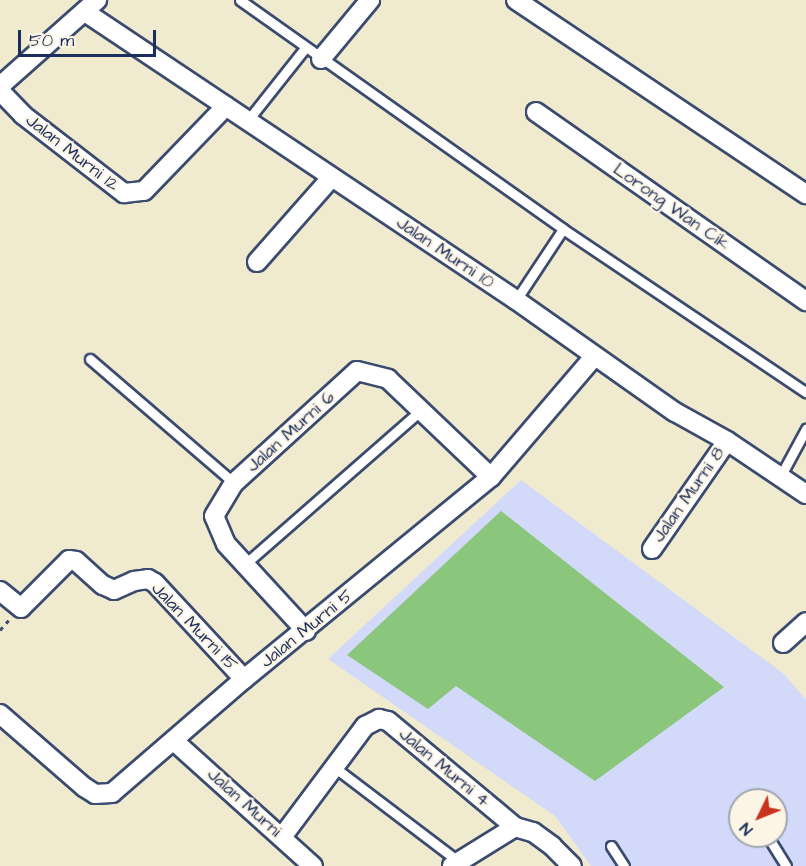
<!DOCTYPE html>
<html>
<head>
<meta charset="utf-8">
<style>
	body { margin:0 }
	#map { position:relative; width:806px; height:866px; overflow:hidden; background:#f0eacf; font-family:"Architects Daughter",sans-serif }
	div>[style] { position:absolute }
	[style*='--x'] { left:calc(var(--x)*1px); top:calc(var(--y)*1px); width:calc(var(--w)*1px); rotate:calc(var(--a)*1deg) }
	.built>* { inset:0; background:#d2d9f9 }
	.green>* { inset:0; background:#8ac67b }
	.path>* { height:3px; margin-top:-1.5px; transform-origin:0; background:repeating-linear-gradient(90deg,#3b4b6f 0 4.5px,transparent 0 9px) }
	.roads { filter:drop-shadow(2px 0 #3b4b6f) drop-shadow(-2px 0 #3b4b6f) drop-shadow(0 2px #3b4b6f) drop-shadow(0 -2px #3b4b6f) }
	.lane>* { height:9px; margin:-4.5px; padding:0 4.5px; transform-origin:4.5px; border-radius:4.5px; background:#fff }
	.street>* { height:18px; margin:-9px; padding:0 9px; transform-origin:9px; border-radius:9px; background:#fff }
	span { translate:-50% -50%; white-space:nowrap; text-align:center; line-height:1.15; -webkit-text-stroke:4.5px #fcf5e5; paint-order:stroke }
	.street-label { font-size:18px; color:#1b2f5e }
	.north { position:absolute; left:728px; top:788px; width:60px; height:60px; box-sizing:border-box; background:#fcf5e5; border:2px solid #a2a6af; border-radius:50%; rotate:227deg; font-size:16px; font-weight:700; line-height:24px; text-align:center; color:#1b2f5e }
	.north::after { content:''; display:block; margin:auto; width:21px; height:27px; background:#c8321e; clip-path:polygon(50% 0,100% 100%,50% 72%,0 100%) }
	.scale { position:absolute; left:18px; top:30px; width:138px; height:27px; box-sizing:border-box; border:3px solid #1b2f5e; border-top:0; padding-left:8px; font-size:18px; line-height:21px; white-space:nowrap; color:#1b2f5e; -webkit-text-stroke:4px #fcf5e5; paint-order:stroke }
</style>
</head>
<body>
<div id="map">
	<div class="built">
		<i style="clip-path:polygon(evenodd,521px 480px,784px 674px,806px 700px,806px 866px,591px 866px,555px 816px,328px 659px,521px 480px,740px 800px,776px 800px,776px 836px,740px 836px,740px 800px)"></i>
	</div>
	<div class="green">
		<i style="clip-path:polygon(501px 511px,724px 687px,595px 781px,456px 686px,428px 709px,347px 655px)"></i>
	</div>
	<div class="path">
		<i style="--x:0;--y:630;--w:13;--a:-48"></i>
	</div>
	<div class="roads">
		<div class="lane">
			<i style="--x:240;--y:0;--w:396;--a:35.3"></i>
			<i style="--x:563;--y:229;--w:293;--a:33.9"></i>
			<i style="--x:248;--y:120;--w:92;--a:-51.6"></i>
			<i style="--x:516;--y:300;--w:85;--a:-56.5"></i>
			<i style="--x:90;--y:359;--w:190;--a:40.7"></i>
			<i style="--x:780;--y:477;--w:55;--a:-61.6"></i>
			<i style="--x:244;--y:565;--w:235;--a:-41.2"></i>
			<i style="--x:334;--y:767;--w:157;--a:37.2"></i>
			<i style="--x:768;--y:837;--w:34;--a:58"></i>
			<i style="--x:611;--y:846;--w:24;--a:57"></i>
		</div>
		<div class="street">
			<i style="--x:516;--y:0;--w:349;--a:33.8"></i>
			<i style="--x:85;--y:12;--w:518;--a:33.75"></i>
			<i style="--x:516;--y:300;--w:194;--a:35.2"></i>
			<i style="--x:675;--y:412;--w:60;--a:29.1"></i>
			<i style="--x:727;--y:441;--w:95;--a:33.9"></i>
			<i style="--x:321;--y:59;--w:77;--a:-50.3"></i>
			<i style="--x:0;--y:86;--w:130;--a:-41.6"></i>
			<i style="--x:0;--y:91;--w:33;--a:46"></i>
			<i style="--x:23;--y:115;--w:128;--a:37.7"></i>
			<i style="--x:124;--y:193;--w:20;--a:-6"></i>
			<i style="--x:144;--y:191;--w:118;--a:-46"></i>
			<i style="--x:536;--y:112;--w:330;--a:35"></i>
			<i style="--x:257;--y:262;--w:113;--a:-48.6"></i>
			<i style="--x:652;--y:549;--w:131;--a:-55.2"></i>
			<i style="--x:0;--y:591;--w:27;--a:39"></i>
			<i style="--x:21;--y:608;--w:68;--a:-45"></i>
			<i style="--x:69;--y:560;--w:7;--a:8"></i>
			<i style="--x:76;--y:561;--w:36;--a:42"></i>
			<i style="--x:103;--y:585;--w:12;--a:24"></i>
			<i style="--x:114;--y:590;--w:22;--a:-24"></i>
			<i style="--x:134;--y:581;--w:14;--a:-8"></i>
			<i style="--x:148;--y:579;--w:8;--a:30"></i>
			<i style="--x:155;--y:583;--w:131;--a:47.2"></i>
			<i style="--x:306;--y:631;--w:118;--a:-132.6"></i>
			<i style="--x:226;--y:544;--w:30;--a:-113"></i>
			<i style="--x:214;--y:516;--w:39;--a:-59"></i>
			<i style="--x:234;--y:483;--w:166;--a:-42.3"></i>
			<i style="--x:357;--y:371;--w:32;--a:14"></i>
			<i style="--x:388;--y:379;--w:142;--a:43.6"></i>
			<i style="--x:783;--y:643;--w:31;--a:-42"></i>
			<i style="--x:0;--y:714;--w:111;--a:41"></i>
			<i style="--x:84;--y:787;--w:13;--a:32"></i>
			<i style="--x:95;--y:794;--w:17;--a:-3"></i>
			<i style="--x:112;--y:793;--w:174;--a:-40.8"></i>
			<i style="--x:244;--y:679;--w:319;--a:-39.3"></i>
			<i style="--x:491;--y:477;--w:158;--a:-49.4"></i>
			<i style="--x:174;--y:741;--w:187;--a:42"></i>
			<i style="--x:282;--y:837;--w:139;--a:-53.2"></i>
			<i style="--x:365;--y:726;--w:16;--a:-27"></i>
			<i style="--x:379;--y:719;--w:9;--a:13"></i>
			<i style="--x:388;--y:721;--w:165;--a:39.8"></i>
			<i style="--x:515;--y:827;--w:19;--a:16"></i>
			<i style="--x:533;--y:832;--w:24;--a:36"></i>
			<i style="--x:552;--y:846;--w:28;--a:45"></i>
			<i style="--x:452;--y:866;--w:74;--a:-31.8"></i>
		</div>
	</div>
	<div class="street-label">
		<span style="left:72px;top:153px;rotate:38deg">Jalan Murni 12</span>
		<span style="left:671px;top:207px;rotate:35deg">Lorong Wan Cik</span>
		<span style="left:445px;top:253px;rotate:34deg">Jalan Murni 10</span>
		<span style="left:291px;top:432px;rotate:-42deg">Jalan Murni 6</span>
		<span style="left:689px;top:495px;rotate:-55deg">Jalan Murni 8</span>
		<span style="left:194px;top:627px;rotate:46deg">Jalan Murni 15</span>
		<span style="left:307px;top:629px;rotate:-39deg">Jalan Murni 5</span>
		<span style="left:444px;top:768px;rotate:40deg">Jalan Murni 4</span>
		<span style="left:244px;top:803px;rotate:42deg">Jalan Murni</span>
	</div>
	<div class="north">N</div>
	<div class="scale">50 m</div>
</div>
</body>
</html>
